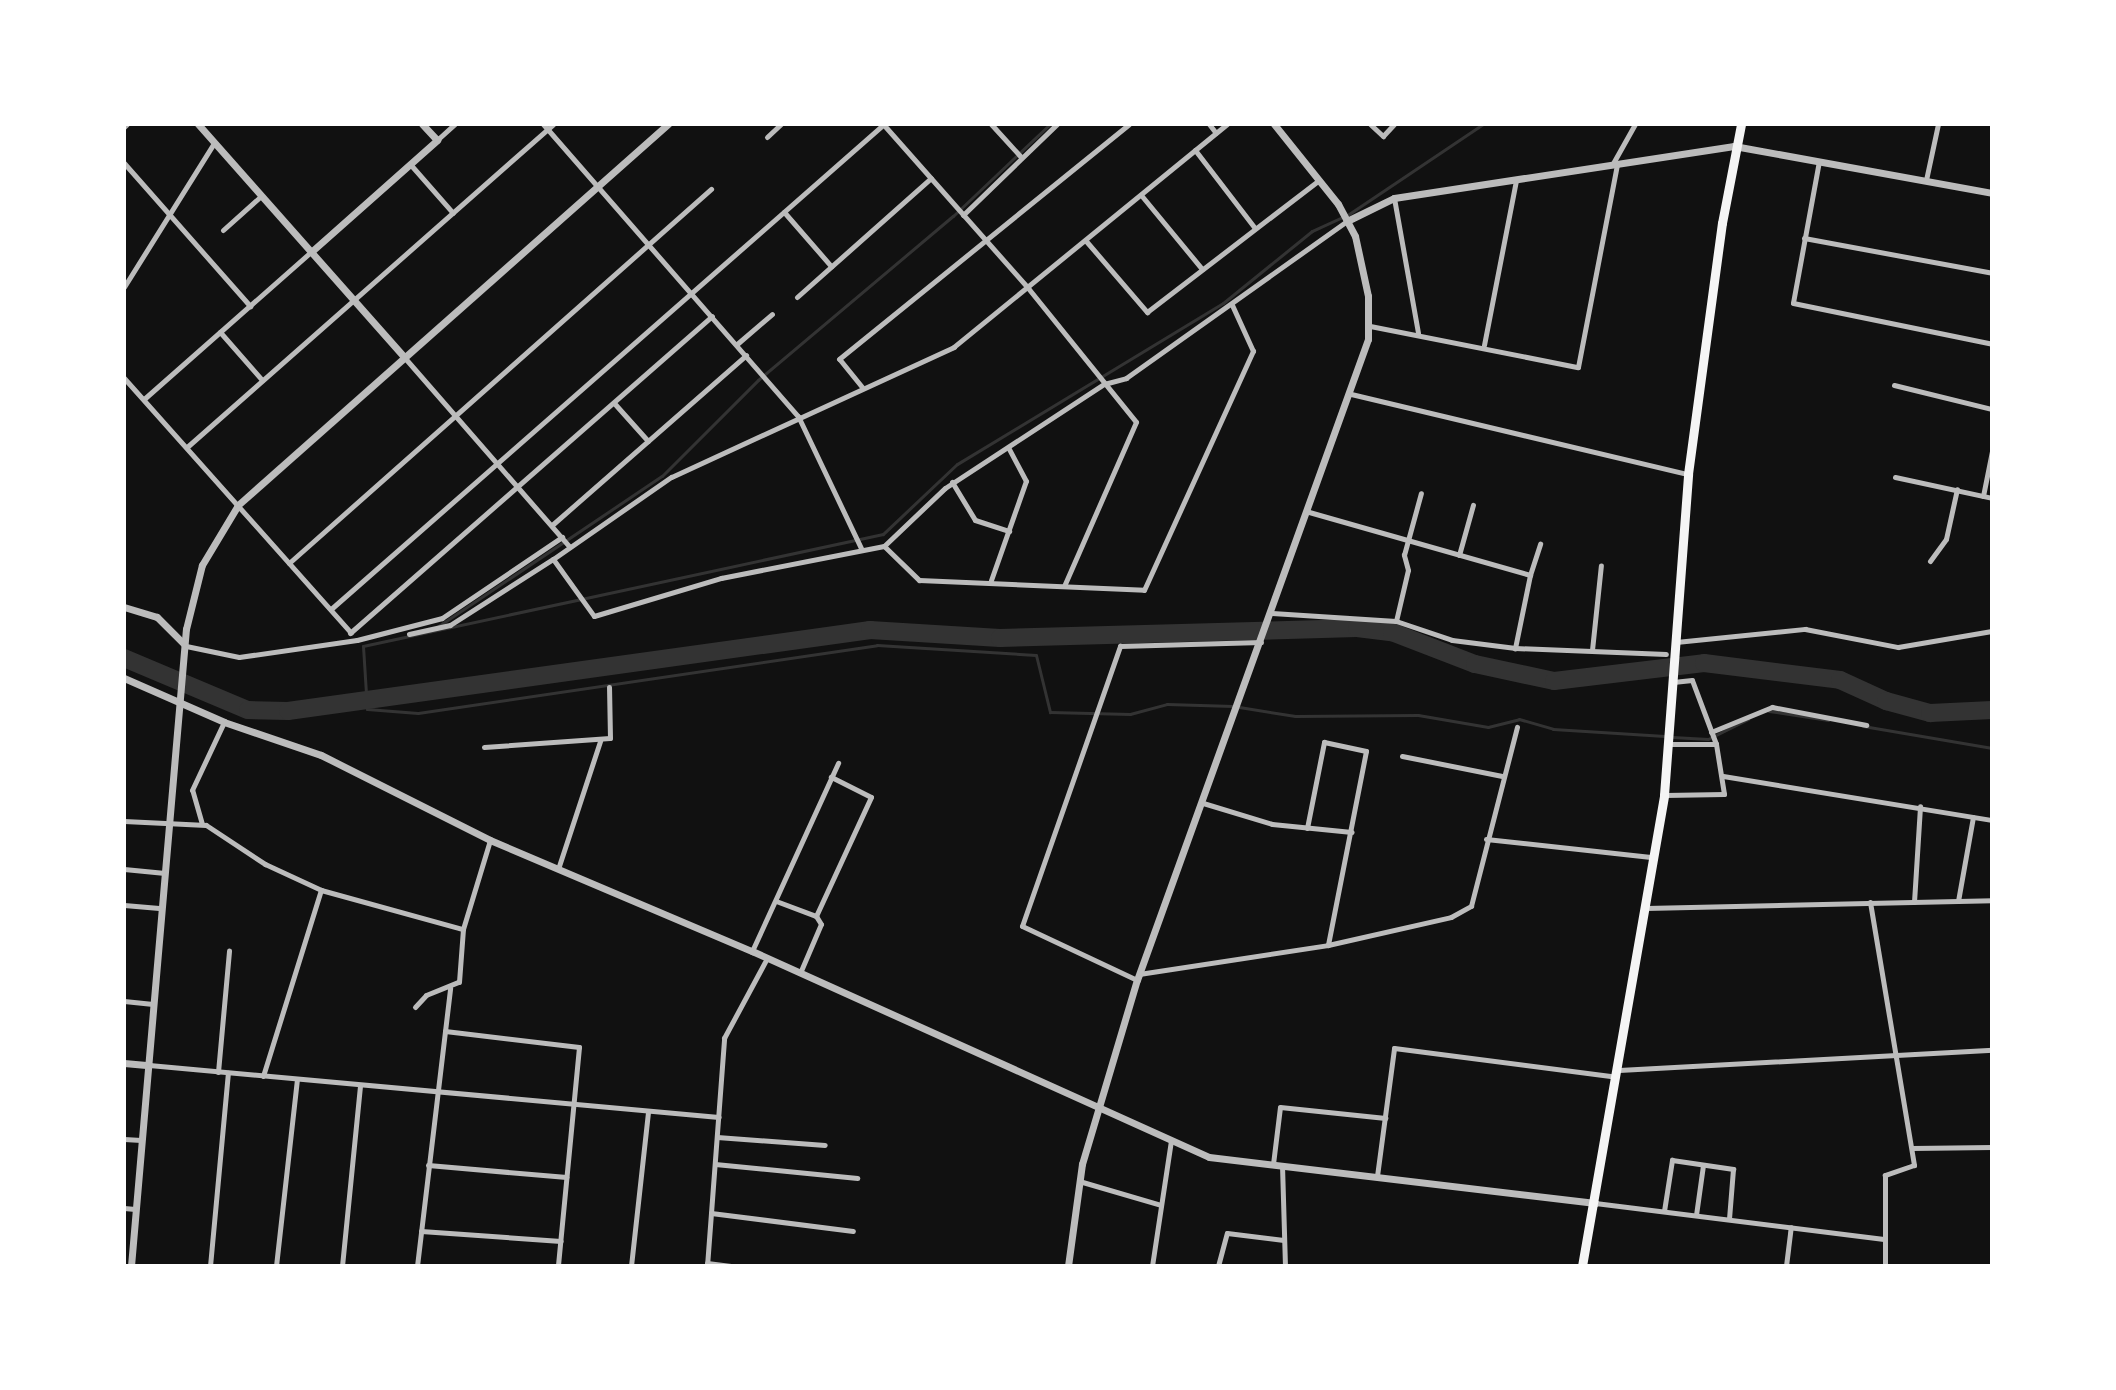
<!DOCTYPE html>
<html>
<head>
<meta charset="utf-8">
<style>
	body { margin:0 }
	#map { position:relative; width:2116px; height:1390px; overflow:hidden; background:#111; font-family:"Titillium Web",sans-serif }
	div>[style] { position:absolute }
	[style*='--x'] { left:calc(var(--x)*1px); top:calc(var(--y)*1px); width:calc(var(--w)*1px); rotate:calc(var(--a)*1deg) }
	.stream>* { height:3px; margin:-1.5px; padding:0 1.5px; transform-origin:1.5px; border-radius:1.5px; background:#333 }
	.river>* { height:18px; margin:-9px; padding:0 9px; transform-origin:9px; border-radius:9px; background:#333 }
	.minor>* { height:5px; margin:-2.5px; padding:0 2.5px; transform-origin:2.5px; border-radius:2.5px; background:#bcbcbc }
	.tertiary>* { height:7px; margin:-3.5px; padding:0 3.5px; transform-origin:3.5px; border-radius:3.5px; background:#bcbcbc }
	.primary>* { height:9px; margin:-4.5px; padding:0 4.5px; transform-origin:4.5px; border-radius:4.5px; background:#f5f5f5 }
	span { translate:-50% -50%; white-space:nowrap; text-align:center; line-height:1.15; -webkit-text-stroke:8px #fff; paint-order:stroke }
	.frame { position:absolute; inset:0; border:126px solid #fff; pointer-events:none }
</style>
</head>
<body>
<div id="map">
	<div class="stream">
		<i style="--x:1483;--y:124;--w:161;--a:146.1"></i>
		<i style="--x:1349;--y:214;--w:41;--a:155.3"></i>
		<i style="--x:1312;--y:231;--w:114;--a:141"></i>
		<i style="--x:1223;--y:303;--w:311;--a:148.8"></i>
		<i style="--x:957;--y:464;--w:102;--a:136.6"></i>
		<i style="--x:883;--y:534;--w:532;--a:167.85"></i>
		<i style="--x:363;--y:646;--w:63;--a:86.4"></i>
		<i style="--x:367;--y:709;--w:51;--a:4.5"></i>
		<i style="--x:418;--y:713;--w:464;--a:-8.4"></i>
		<i style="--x:877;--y:645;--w:159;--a:3.6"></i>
		<i style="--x:1036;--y:655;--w:59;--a:76.2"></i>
		<i style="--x:1050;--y:712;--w:80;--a:1.4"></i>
		<i style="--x:1130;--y:714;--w:38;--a:-15"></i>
		<i style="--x:1167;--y:704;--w:66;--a:1.7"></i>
		<i style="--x:1233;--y:706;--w:63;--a:9.2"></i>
		<i style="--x:1295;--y:716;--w:123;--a:-0.5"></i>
		<i style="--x:1418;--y:715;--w:71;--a:9.7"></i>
		<i style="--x:1488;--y:727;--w:32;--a:-14"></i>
		<i style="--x:1519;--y:719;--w:35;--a:16"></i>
		<i style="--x:1553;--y:729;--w:112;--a:3.6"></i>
		<i style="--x:437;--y:627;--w:271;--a:-33.9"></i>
		<i style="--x:662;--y:476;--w:136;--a:-45"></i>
		<i style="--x:758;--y:380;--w:255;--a:-40.1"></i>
		<i style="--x:953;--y:216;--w:134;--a:-43.5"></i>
		<i style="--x:1769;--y:711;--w:60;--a:8.7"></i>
		<i style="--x:1863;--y:726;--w:131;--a:9.7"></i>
		<i style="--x:1672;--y:737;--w:36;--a:3"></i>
		<i style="--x:1708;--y:739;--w:45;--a:-26.6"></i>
	</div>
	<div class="river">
		<i style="--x:124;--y:658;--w:134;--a:22.8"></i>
		<i style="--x:248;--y:710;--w:40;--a:1.4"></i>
		<i style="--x:288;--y:711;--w:588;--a:-7.92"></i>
		<i style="--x:870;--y:630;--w:130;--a:3.5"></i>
		<i style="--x:1000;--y:638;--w:357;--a:-1.6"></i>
		<i style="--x:1357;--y:628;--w:35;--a:7"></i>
		<i style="--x:1392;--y:632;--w:89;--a:21.1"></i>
		<i style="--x:1475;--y:664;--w:81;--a:12.1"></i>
		<i style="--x:1554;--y:681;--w:151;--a:-6.8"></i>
		<i style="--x:1704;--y:663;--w:137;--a:7.1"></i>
		<i style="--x:1840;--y:680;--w:51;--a:24.5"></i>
		<i style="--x:1886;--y:701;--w:46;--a:15.3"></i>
		<i style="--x:1930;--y:713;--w:62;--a:-2.8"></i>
	</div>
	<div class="minor">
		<i style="--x:543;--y:124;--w:388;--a:48.9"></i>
		<i style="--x:798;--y:416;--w:148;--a:64.5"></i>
		<i style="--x:883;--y:124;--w:219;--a:48.5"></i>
		<i style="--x:1028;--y:288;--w:172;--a:51.1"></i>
		<i style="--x:1136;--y:422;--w:179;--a:113.7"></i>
		<i style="--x:991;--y:124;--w:45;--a:47.7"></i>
		<i style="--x:1209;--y:124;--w:11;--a:52"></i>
		<i style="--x:1227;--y:124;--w:353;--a:140.8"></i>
		<i style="--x:954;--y:347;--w:311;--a:155.3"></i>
		<i style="--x:671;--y:477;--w:144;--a:145.2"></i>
		<i style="--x:553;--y:559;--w:70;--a:54.3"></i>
		<i style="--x:594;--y:616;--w:133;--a:-16.7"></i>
		<i style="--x:721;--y:578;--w:166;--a:-11.1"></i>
		<i style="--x:884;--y:546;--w:84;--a:-43.6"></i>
		<i style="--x:945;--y:488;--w:190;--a:-33.2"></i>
		<i style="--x:1104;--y:384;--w:23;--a:-15"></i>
		<i style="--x:1126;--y:378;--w:271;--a:-35.4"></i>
		<i style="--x:1370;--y:124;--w:18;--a:43"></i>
		<i style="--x:1383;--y:136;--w:16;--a:-47"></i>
		<i style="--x:124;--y:127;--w:4;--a:-45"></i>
		<i style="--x:767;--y:137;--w:19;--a:-43"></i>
		<i style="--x:437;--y:140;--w:24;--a:-42"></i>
		<i style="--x:1195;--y:150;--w:97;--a:52.5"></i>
		<i style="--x:1819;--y:161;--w:144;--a:100.4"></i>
		<i style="--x:1793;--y:303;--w:203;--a:11.6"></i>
		<i style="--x:124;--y:163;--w:191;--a:48.6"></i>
		<i style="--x:410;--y:164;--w:65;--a:48.7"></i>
		<i style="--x:1612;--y:165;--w:47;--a:-60.7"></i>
		<i style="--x:1926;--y:180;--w:57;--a:-77.9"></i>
		<i style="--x:1141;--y:195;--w:96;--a:50.5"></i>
		<i style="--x:1394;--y:198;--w:137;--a:79.9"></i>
		<i style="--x:784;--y:212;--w:72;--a:49"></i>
		<i style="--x:963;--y:215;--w:131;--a:-44.1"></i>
		<i style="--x:223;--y:230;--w:51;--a:-41.8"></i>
		<i style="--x:1804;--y:238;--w:191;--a:10.5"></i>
		<i style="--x:1086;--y:241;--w:94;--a:49.3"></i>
		<i style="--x:1147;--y:312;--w:217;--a:-37.5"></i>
		<i style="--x:124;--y:287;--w:170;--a:-58"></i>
		<i style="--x:797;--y:297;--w:179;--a:-41.6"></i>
		<i style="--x:1370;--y:326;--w:212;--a:11.2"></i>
		<i style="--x:1578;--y:367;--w:207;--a:-79.1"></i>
		<i style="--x:220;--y:332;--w:64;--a:48.8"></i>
		<i style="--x:737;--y:344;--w:46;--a:-40.6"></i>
		<i style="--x:1484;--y:345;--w:167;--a:-79"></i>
		<i style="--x:404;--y:357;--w:252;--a:48.9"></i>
		<i style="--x:124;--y:378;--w:341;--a:48.3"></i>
		<i style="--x:1894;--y:385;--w:101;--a:13.8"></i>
		<i style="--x:862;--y:387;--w:36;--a:-129"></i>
		<i style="--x:839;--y:359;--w:373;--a:-39"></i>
		<i style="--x:1351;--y:394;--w:346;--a:13.4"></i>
		<i style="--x:144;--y:399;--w:222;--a:-41.4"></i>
		<i style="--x:614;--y:403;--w:51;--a:48.2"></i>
		<i style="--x:187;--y:447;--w:488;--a:-41.4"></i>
		<i style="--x:1895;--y:477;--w:99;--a:12.2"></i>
		<i style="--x:952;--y:482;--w:44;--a:58.8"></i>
		<i style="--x:975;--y:520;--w:36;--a:18"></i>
		<i style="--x:1983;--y:496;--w:46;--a:-78.7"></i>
		<i style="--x:1309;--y:512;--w:230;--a:15.9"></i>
		<i style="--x:1530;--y:575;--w:75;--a:101.6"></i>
		<i style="--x:552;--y:525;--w:258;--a:-41.2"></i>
		<i style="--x:884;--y:546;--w:49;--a:44.2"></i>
		<i style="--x:919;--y:580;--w:225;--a:2.5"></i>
		<i style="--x:1144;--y:590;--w:263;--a:-65.5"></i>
		<i style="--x:1253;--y:351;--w:51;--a:-114.5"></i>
		<i style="--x:1459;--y:555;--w:52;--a:-74.4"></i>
		<i style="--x:1930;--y:561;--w:27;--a:-54"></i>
		<i style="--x:1946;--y:539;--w:51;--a:-77.6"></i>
		<i style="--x:289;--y:563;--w:564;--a:-41.55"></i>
		<i style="--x:1530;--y:575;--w:33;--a:-72"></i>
		<i style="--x:990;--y:583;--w:108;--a:-70.6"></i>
		<i style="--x:1026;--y:481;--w:38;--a:-118"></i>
		<i style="--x:331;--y:609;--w:736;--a:-41.25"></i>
		<i style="--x:1272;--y:613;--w:124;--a:3.7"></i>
		<i style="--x:1396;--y:621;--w:59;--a:18.7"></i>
		<i style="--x:1452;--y:640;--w:64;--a:7.2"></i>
		<i style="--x:1515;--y:648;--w:151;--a:2.3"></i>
		<i style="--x:1396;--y:621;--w:52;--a:-76.8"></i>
		<i style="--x:1408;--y:570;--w:16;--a:-105"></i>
		<i style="--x:1404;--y:555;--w:64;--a:-74.7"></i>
		<i style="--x:350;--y:633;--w:481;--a:-41.2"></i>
		<i style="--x:409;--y:634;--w:42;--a:-12.4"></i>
		<i style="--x:450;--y:625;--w:122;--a:-32.7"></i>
		<i style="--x:1676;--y:642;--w:130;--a:-5.8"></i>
		<i style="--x:1805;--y:629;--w:95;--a:11"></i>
		<i style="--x:1898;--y:647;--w:95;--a:-9.7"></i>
		<i style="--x:186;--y:646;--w:54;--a:11.7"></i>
		<i style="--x:239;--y:657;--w:119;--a:-8.2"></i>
		<i style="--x:357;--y:640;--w:88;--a:-14.5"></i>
		<i style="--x:442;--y:618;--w:145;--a:-34"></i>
		<i style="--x:1592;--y:650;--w:85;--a:-84"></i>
		<i style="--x:1711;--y:732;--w:66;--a:-22.3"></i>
		<i style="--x:1772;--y:707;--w:96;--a:10.8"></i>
		<i style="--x:1669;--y:744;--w:47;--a:0"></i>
		<i style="--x:484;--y:747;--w:126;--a:-4.1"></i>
		<i style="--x:610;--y:738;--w:51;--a:-91.1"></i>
		<i style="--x:1402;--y:756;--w:102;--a:11.3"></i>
		<i style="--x:1723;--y:776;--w:273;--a:9.3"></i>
		<i style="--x:1665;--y:795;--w:59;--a:-1"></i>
		<i style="--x:1724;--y:794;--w:51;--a:-99.1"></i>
		<i style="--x:1716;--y:744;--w:68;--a:-110.6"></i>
		<i style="--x:1692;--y:680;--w:19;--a:174"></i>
		<i style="--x:1203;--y:803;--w:72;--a:16.9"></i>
		<i style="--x:1272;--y:824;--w:80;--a:5.7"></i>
		<i style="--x:124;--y:821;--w:82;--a:2.8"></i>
		<i style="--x:206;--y:825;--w:71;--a:33.5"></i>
		<i style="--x:265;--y:864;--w:62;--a:24.9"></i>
		<i style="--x:321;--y:890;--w:147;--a:15.4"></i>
		<i style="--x:202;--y:824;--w:35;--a:-106"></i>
		<i style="--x:192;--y:790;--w:75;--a:-64.8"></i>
		<i style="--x:1307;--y:828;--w:88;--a:-78.8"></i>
		<i style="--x:1324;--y:742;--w:43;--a:12.1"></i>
		<i style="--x:1366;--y:751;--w:198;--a:101.1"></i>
		<i style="--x:1486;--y:839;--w:168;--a:6.2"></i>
		<i style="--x:124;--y:869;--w:41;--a:5.6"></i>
		<i style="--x:558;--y:869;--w:135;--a:-71.8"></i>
		<i style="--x:776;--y:901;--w:43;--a:20.6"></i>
		<i style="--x:1958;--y:901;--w:85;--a:-79.9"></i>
		<i style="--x:1870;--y:902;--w:267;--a:80.5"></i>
		<i style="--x:1914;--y:1165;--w:31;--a:161"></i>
		<i style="--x:1885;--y:1175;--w:91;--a:90"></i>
		<i style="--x:1914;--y:902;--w:96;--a:-86.4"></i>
		<i style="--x:124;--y:905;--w:38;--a:5"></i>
		<i style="--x:1646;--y:908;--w:346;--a:-1.3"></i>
		<i style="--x:752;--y:951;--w:207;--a:-65.4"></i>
		<i style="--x:800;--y:973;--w:53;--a:-66.8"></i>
		<i style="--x:821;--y:924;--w:9;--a:-122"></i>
		<i style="--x:816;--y:916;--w:131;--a:-65.2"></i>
		<i style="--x:871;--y:797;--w:45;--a:-153.4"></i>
		<i style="--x:1139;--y:974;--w:191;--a:-8.7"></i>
		<i style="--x:1328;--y:945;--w:126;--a:-12.8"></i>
		<i style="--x:1451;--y:917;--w:23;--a:-29"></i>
		<i style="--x:1471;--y:906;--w:185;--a:-75.6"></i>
		<i style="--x:1137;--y:980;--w:127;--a:-154.8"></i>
		<i style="--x:1022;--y:926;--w:297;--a:-70.7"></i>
		<i style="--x:1120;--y:646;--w:141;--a:-1.6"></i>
		<i style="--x:124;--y:1001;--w:29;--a:6"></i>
		<i style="--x:415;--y:1007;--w:16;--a:-47"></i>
		<i style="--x:426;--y:995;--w:35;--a:-22"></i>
		<i style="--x:459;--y:982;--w:53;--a:-85.7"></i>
		<i style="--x:463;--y:929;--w:93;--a:-73.1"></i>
		<i style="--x:445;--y:1031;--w:135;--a:6.8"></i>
		<i style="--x:579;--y:1047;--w:220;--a:95.5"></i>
		<i style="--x:149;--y:1065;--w:572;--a:5.21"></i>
		<i style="--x:1619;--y:1070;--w:374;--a:-3.1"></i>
		<i style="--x:218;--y:1072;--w:122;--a:-84.8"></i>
		<i style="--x:263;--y:1076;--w:195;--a:-72.7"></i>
		<i style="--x:717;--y:1137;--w:108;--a:4.2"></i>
		<i style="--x:124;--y:1139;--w:17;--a:3"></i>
		<i style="--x:1912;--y:1148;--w:80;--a:-0.7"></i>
		<i style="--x:715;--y:1164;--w:143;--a:5.6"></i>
		<i style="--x:1273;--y:1164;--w:57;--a:-83"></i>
		<i style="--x:1280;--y:1107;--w:106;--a:6"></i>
		<i style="--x:428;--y:1165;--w:139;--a:5"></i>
		<i style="--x:1282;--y:1165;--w:101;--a:88.3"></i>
		<i style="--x:1377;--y:1176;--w:129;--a:-82.4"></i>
		<i style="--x:1394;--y:1048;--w:224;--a:7.4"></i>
		<i style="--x:1079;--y:1181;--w:85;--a:16.3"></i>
		<i style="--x:1595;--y:1203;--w:291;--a:7.1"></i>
		<i style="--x:124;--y:1208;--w:11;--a:5"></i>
		<i style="--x:1664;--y:1211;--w:52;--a:-81.1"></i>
		<i style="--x:1672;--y:1160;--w:62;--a:8.4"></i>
		<i style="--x:1733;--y:1169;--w:50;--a:94.6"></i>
		<i style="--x:711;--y:1213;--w:143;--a:7.2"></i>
		<i style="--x:1696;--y:1215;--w:50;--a:-82"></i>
		<i style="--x:421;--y:1231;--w:140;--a:4.1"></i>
		<i style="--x:707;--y:1263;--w:26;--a:7"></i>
		<i style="--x:210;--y:1266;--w:194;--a:-84.7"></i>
		<i style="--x:276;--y:1266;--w:187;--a:-83.6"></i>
		<i style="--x:342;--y:1266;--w:182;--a:-84.3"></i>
		<i style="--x:417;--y:1266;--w:280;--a:-83.2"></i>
		<i style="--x:631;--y:1266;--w:156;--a:-83.7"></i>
		<i style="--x:707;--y:1266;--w:229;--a:-85.7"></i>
		<i style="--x:724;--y:1038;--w:91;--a:-61.7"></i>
		<i style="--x:840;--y:1266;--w:12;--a:0"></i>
		<i style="--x:1152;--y:1266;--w:126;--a:-81.4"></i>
		<i style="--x:1218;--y:1266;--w:34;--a:-75"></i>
		<i style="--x:1227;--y:1233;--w:57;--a:7"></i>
		<i style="--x:1786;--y:1266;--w:39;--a:-83"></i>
	</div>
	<div class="tertiary">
		<i style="--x:198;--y:124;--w:311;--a:48.5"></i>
		<i style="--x:1347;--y:221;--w:52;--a:-26.1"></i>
		<i style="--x:1394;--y:198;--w:344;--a:-8.7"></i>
		<i style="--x:1734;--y:146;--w:262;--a:10.3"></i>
		<i style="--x:311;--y:252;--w:169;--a:-41.6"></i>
		<i style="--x:437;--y:140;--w:22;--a:-133"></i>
		<i style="--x:124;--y:607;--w:34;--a:17"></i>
		<i style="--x:157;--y:617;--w:38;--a:45"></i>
		<i style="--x:124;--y:678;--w:109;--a:23.7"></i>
		<i style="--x:224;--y:722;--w:102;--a:18.8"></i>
		<i style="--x:321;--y:755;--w:189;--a:26.7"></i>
		<i style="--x:490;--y:840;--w:285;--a:23"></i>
		<i style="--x:752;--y:951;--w:501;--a:24.26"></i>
		<i style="--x:1209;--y:1157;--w:389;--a:6.8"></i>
		<i style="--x:124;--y:1063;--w:25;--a:5"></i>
		<i style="--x:131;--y:1266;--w:639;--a:-85.07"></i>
		<i style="--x:186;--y:629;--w:66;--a:-76"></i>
		<i style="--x:202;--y:565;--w:70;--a:-59"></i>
		<i style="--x:238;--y:505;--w:575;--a:-41.54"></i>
		<i style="--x:1068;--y:1266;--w:103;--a:-82.2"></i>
		<i style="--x:1082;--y:1164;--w:192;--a:-73.4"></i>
		<i style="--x:1137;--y:980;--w:681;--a:-70.18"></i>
		<i style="--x:1368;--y:339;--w:43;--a:-90"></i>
		<i style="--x:1368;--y:296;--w:61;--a:-102.2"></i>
		<i style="--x:1355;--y:236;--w:36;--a:-118"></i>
		<i style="--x:1338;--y:204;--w:102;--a:-128.7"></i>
	</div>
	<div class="primary">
		<i style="--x:1582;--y:1266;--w:478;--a:-80.1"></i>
		<i style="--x:1664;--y:795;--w:322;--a:-85.7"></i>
		<i style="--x:1688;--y:474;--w:253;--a:-82.3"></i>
		<i style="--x:1722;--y:223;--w:101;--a:-79.1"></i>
	</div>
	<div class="frame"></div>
</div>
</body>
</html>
